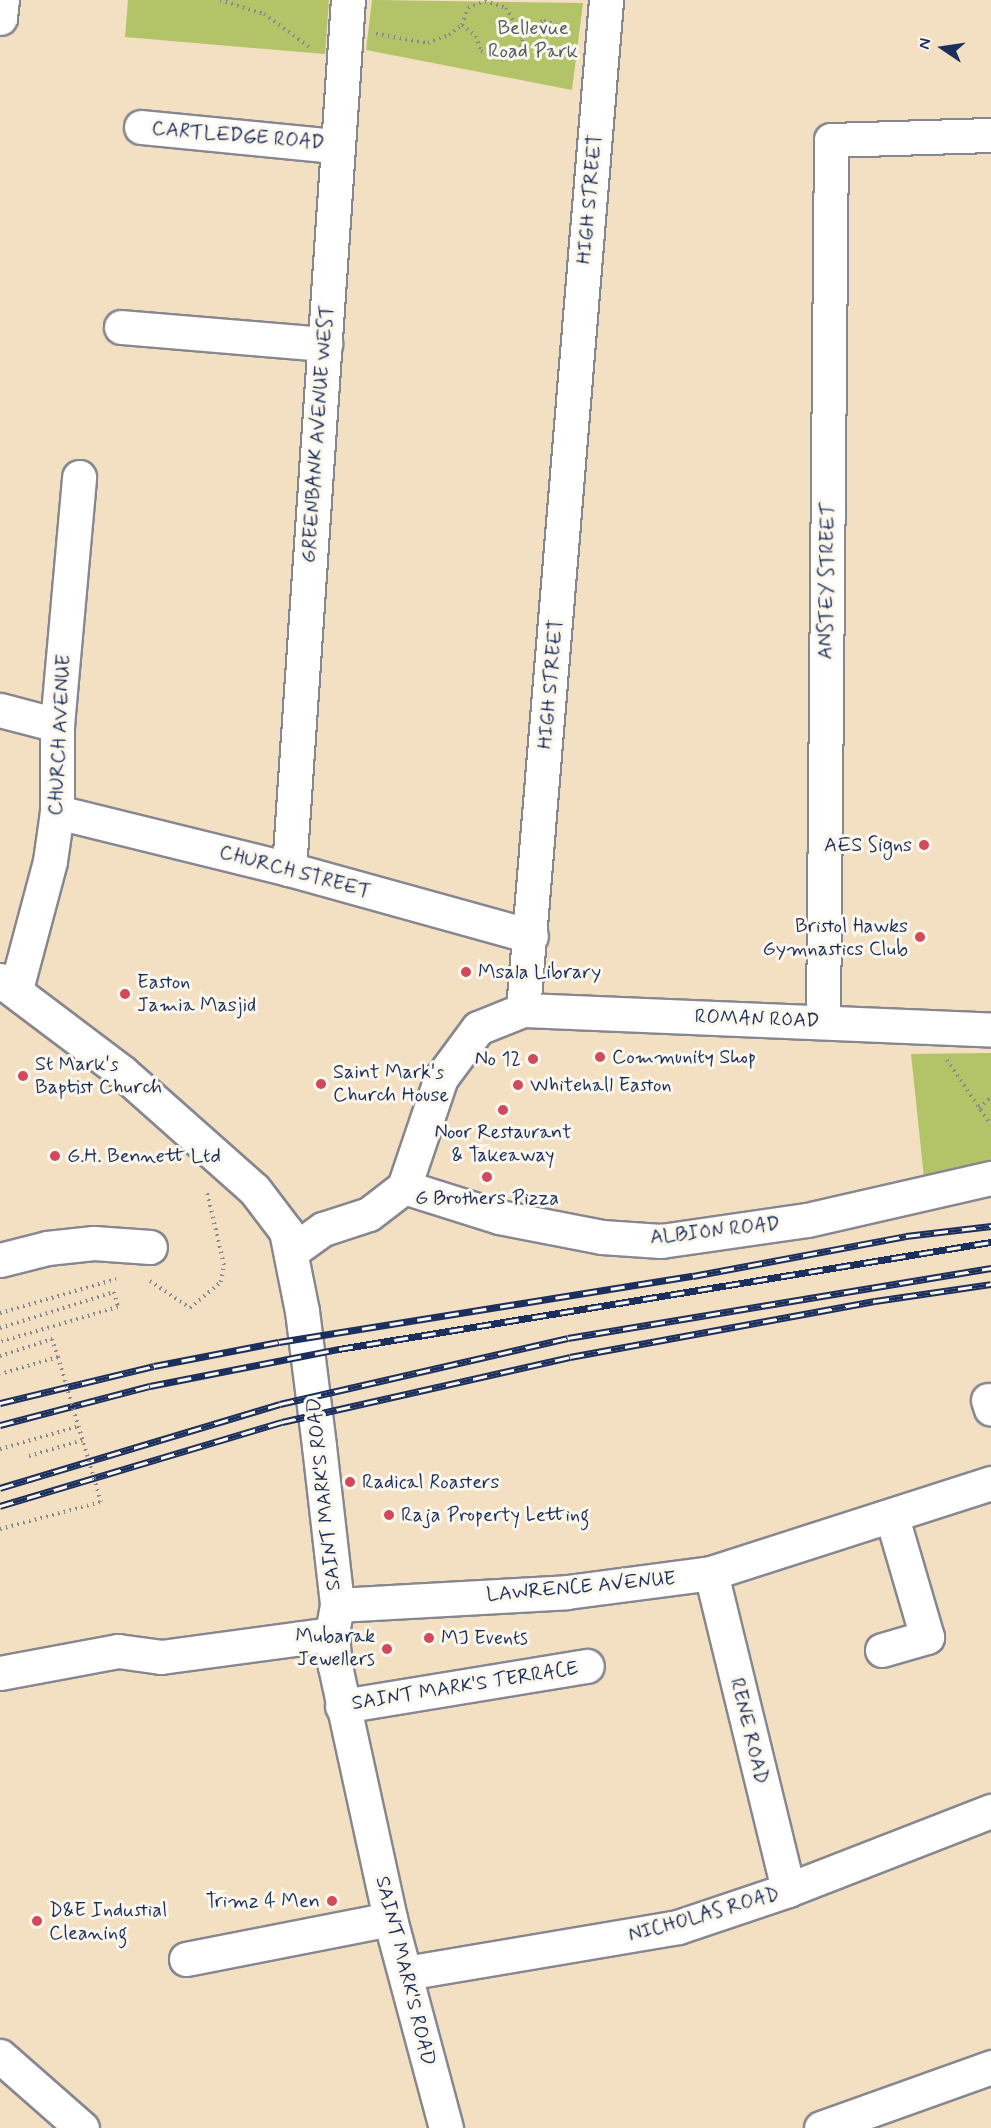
<!DOCTYPE html>
<html>
<head>
<meta charset="utf-8">
<style>
	body { margin:0 }
	#map { position:relative; width:991px; height:2128px; overflow:hidden; background:#f3dfc2; font-family:Mynerve,sans-serif }
	div>[style] { position:absolute }
	[style*='--x'] { left:calc(var(--x)*1px); top:calc(var(--y)*1px); width:calc(var(--w)*1px); rotate:calc(var(--a)*1deg) }
	.green>* { inset:0; background:#b3c468 }
	.path>* { height:4px; margin-top:-2px; transform-origin:0; background:repeating-linear-gradient(90deg,#878790 0 1.5px,transparent 0 6px) }
	.roads { filter:drop-shadow(2px 0 #878790) drop-shadow(-2px 0 #878790) drop-shadow(0 2px #878790) drop-shadow(0 -2px #878790) }
	.minor>* { height:33px; margin:-16.5px; padding:0 16.5px; transform-origin:16.5px; border-radius:16.5px; background:#fff }
	.rail>* { height:7px; margin-top:-3.5px; transform-origin:0; background:repeating-linear-gradient(90deg,#fbf7ec 0 14px,#1b2f5e 0 28px); box-sizing:border-box; border-block:2px solid #1b2f5e }
	.path-bridge>* { height:4px; margin-top:-2px; transform-origin:0; background:repeating-linear-gradient(90deg,#878790 0 1.5px,transparent 0 6px) }
	.dots>* { width:16px; height:16px; translate:-50% -50%; box-sizing:border-box; border:3px solid #fbf7ec; border-radius:50% }
	span { translate:-50% -50%; white-space:nowrap; text-align:center; line-height:1.15; -webkit-text-stroke:6px #fbf7ec; paint-order:stroke }
	.park-label { font-size:20px; color:#495c61 }
	.street-label { font-size:20px; color:#1b2f5e }
	.poi-label { font-size:20px; color:#1b2f5e }
	.right { translate:-100% -50%; text-align:right }
	.left { translate:0 -50%; text-align:left }
	.north { position:absolute; left:913px; top:18px; width:60px; height:60px; -webkit-text-stroke:4px #fbf7ec; paint-order:stroke; rotate:283deg; font-size:16px; font-weight:700; line-height:24px; text-align:center; color:#1b2f5e }
	.north::after { content:''; display:block; margin:auto; width:21px; height:27px; background:#1b2f5e; clip-path:polygon(50% 0,100% 100%,50% 72%,0 100%) }
</style>
</head>
<body>
<div id="map">
	<div class="green">
		<i style="clip-path:polygon(128px 0,329px 0,325px 54px,125px 37px)"></i>
		<i style="clip-path:polygon(372px 0,583px 3px,572px 90px,366px 50px)"></i>
		<i style="clip-path:polygon(991px 1053px,991px 1164px,924px 1178px,911px 1054px)"></i>
	</div>
	<div class="path">
		<i style="--x:220;--y:0;--w:46;--a:17.7"></i>
		<i style="--x:264;--y:14;--w:58;--a:35.9"></i>
		<i style="--x:462;--y:25;--w:18;--a:38"></i>
		<i style="--x:476;--y:36;--w:16;--a:72"></i>
		<i style="--x:481;--y:51;--w:22;--a:24"></i>
		<i style="--x:501;--y:60;--w:20;--a:-20"></i>
		<i style="--x:520;--y:53;--w:15;--a:-79"></i>
		<i style="--x:523;--y:38;--w:10;--a:-119"></i>
		<i style="--x:376;--y:34;--w:53;--a:9.8"></i>
		<i style="--x:428;--y:43;--w:22;--a:-21"></i>
		<i style="--x:449;--y:35;--w:16;--a:-38"></i>
		<i style="--x:462;--y:25;--w:18;--a:-71"></i>
		<i style="--x:468;--y:8;--w:18;--a:-22"></i>
		<i style="--x:485;--y:1;--w:22;--a:18"></i>
		<i style="--x:506;--y:8;--w:24;--a:60"></i>
		<i style="--x:518;--y:29;--w:27;--a:-17"></i>
		<i style="--x:544;--y:21;--w:30;--a:17"></i>
		<i style="--x:947;--y:1060;--w:78;--a:55.9"></i>
		<i style="--x:979;--y:1108;--w:16;--a:-43"></i>
		<i style="--x:150;--y:1281;--w:48;--a:34"></i>
		<i style="--x:190;--y:1308;--w:40;--a:-40"></i>
		<i style="--x:221;--y:1282;--w:17;--a:-80"></i>
		<i style="--x:224;--y:1265;--w:75;--a:-103.1"></i>
		<i style="--x:0;--y:1313;--w:121;--a:-16.3"></i>
		<i style="--x:0;--y:1328;--w:120;--a:-17.5"></i>
		<i style="--x:114;--y:1292;--w:16;--a:75"></i>
		<i style="--x:118;--y:1307;--w:123;--a:163.5"></i>
		<i style="--x:0;--y:1356;--w:55;--a:-18.1"></i>
		<i style="--x:52;--y:1339;--w:19;--a:72"></i>
		<i style="--x:58;--y:1357;--w:60;--a:163.7"></i>
		<i style="--x:0;--y:1449;--w:82;--a:-16.2"></i>
		<i style="--x:29;--y:1456;--w:56;--a:-16.5"></i>
		<i style="--x:0;--y:1529;--w:105;--a:-15"></i>
	</div>
	<div class="roads">
		<div class="minor">
			<i style="--x:0;--y:18;--w:18;--a:-84"></i>
			<i style="--x:141;--y:127;--w:196;--a:5.6"></i>
			<i style="--x:121;--y:327;--w:205;--a:4.8"></i>
			<i style="--x:0;--y:710;--w:59;--a:14.7"></i>
			<i style="--x:57;--y:812;--w:239;--a:13.8"></i>
			<i style="--x:289;--y:869;--w:251;--a:15.5"></i>
			<i style="--x:289;--y:869;--w:871;--a:-86.12"></i>
			<i style="--x:0;--y:980;--w:153;--a:37"></i>
			<i style="--x:122;--y:1072;--w:176;--a:41.6"></i>
			<i style="--x:254;--y:1189;--w:53;--a:52.7"></i>
			<i style="--x:286;--y:1231;--w:82;--a:78.7"></i>
			<i style="--x:302;--y:1311;--w:136;--a:82.8"></i>
			<i style="--x:319;--y:1446;--w:160;--a:83.5"></i>
			<i style="--x:337;--y:1605;--w:29;--a:100"></i>
			<i style="--x:332;--y:1634;--w:32;--a:85"></i>
			<i style="--x:335;--y:1666;--w:259;--a:77.7"></i>
			<i style="--x:390;--y:1919;--w:216;--a:75"></i>
			<i style="--x:16;--y:989;--w:132;--a:-75.1"></i>
			<i style="--x:50;--y:861;--w:49;--a:-81.9"></i>
			<i style="--x:57;--y:812;--w:87;--a:-90"></i>
			<i style="--x:57;--y:725;--w:249;--a:-84.9"></i>
			<i style="--x:523;--y:1010;--w:468;--a:2.4"></i>
			<i style="--x:823;--y:1021;--w:881;--a:-89.48"></i>
			<i style="--x:831;--y:140;--w:160;--a:-1.8"></i>
			<i style="--x:404;--y:1187;--w:100;--a:17.5"></i>
			<i style="--x:499;--y:1217;--w:105;--a:11"></i>
			<i style="--x:602;--y:1237;--w:59;--a:3.9"></i>
			<i style="--x:661;--y:1241;--w:148;--a:-8.2"></i>
			<i style="--x:807;--y:1220;--w:189;--a:-12.9"></i>
			<i style="--x:291;--y:1252;--w:39;--a:-36"></i>
			<i style="--x:323;--y:1229;--w:48;--a:-18.1"></i>
			<i style="--x:369;--y:1214;--w:44;--a:-37.6"></i>
			<i style="--x:404;--y:1187;--w:115;--a:-71.3"></i>
			<i style="--x:441;--y:1078;--w:62;--a:-53.5"></i>
			<i style="--x:478;--y:1028;--w:48;--a:-21.8"></i>
			<i style="--x:523;--y:1010;--w:1013;--a:-85.3"></i>
			<i style="--x:0;--y:1260;--w:49;--a:-14.3"></i>
			<i style="--x:47;--y:1248;--w:47;--a:-6.1"></i>
			<i style="--x:94;--y:1243;--w:56;--a:4.1"></i>
			<i style="--x:988;--y:1400;--w:9;--a:72"></i>
			<i style="--x:711;--y:1573;--w:326;--a:76.3"></i>
			<i style="--x:337;--y:1605;--w:230;--a:-3.2"></i>
			<i style="--x:567;--y:1592;--w:145;--a:-7.5"></i>
			<i style="--x:711;--y:1573;--w:294;--a:-17.8"></i>
			<i style="--x:882;--y:1650;--w:47;--a:-16.1"></i>
			<i style="--x:927;--y:1637;--w:125;--a:-106.3"></i>
			<i style="--x:0;--y:1673;--w:120;--a:-10.6"></i>
			<i style="--x:118;--y:1651;--w:43;--a:7.9"></i>
			<i style="--x:161;--y:1657;--w:173;--a:-7.7"></i>
			<i style="--x:342;--y:1706;--w:248;--a:-9.3"></i>
			<i style="--x:186;--y:1959;--w:208;--a:-11.1"></i>
			<i style="--x:406;--y:1973;--w:276;--a:-9.6"></i>
			<i style="--x:678;--y:1927;--w:116;--a:-18.6"></i>
			<i style="--x:788;--y:1890;--w:218;--a:-21.3"></i>
			<i style="--x:0;--y:2056;--w:109;--a:41.3"></i>
			<i style="--x:821;--y:2128;--w:181;--a:-19.7"></i>
		</div>
	</div>
	<div class="rail">
		<i style="--x:0;--y:1403;--w:158;--a:-13.5"></i>
		<i style="--x:154;--y:1366;--w:127;--a:-10.9"></i>
		<i style="--x:279;--y:1342;--w:419;--a:-9.1"></i>
		<i style="--x:693;--y:1276;--w:217;--a:-10.6"></i>
		<i style="--x:906;--y:1236;--w:86;--a:-6.7"></i>
		<i style="--x:0;--y:1425;--w:155;--a:-14.6"></i>
		<i style="--x:150;--y:1386;--w:193;--a:-11.1"></i>
		<i style="--x:339;--y:1349;--w:661;--a:-9.32"></i>
		<i style="--x:0;--y:1488;--w:292;--a:-16.7"></i>
		<i style="--x:280;--y:1404;--w:295;--a:-12.9"></i>
		<i style="--x:568;--y:1338;--w:429;--a:-9.4"></i>
		<i style="--x:0;--y:1506;--w:294;--a:-16.6"></i>
		<i style="--x:282;--y:1422;--w:295;--a:-12.7"></i>
		<i style="--x:570;--y:1357;--w:310;--a:-10.4"></i>
		<i style="--x:875;--y:1301;--w:117;--a:-8.3"></i>
	</div>
	<div class="path-bridge">
		<i style="--x:58;--y:1357;--w:151;--a:73.5"></i>
	</div>
	<div class="dots">
		<i style="left:924px;top:845px;background:#d1495b"></i>
		<i style="left:920px;top:937px;background:#d1495b"></i>
		<i style="left:466px;top:972px;background:#d1495b"></i>
		<i style="left:125px;top:994px;background:#d1495b"></i>
		<i style="left:600px;top:1057px;background:#d1495b"></i>
		<i style="left:533px;top:1059px;background:#d1495b"></i>
		<i style="left:23px;top:1076px;background:#d1495b"></i>
		<i style="left:321px;top:1084px;background:#d1495b"></i>
		<i style="left:518px;top:1085px;background:#d1495b"></i>
		<i style="left:503px;top:1110px;background:#d1495b"></i>
		<i style="left:55px;top:1156px;background:#d1495b"></i>
		<i style="left:487px;top:1177px;background:#d1495b"></i>
		<i style="left:350px;top:1482px;background:#d1495b"></i>
		<i style="left:389px;top:1515px;background:#d1495b"></i>
		<i style="left:429px;top:1638px;background:#d1495b"></i>
		<i style="left:387px;top:1649px;background:#d1495b"></i>
		<i style="left:332px;top:1901px;background:#d1495b"></i>
		<i style="left:37px;top:1921px;background:#d1495b"></i>
	</div>
	<div class="park-label">
		<span style="left:533px;top:40px">Bellevue<br>Road Park</span>
	</div>
	<div class="street-label">
		<span style="left:238px;top:136px;rotate:5deg">CARTLEDGE ROAD</span>
		<span style="left:590px;top:199px;rotate:-85deg">HIGH STREET</span>
		<span style="left:318px;top:434px;rotate:-86deg">GREENBANK AVENUE WEST</span>
		<span style="left:827px;top:581px;rotate:-89deg">ANSTEY STREET</span>
		<span style="left:551px;top:684px;rotate:-85deg">HIGH STREET</span>
		<span style="left:60px;top:735px;rotate:-87deg">CHURCH AVENUE</span>
		<span style="left:295px;top:872px;rotate:15deg">CHURCH STREET</span>
		<span style="left:757px;top:1019px;rotate:2deg">ROMAN ROAD</span>
		<span style="left:715px;top:1231px;rotate:-6deg">ALBION ROAD</span>
		<span style="left:324px;top:1494px;rotate:-96deg">SAINT MARK'S ROAD</span>
		<span style="left:581px;top:1587px;rotate:-5deg">LAWRENCE AVENUE</span>
		<span style="left:465px;top:1686px;rotate:-9deg">SAINT MARK'S TERRACE</span>
		<span style="left:749px;top:1731px;rotate:76deg">RENE ROAD</span>
		<span style="left:704px;top:1915px;rotate:-16deg">NICHOLAS ROAD</span>
		<span style="left:405px;top:1971px;rotate:76deg">SAINT MARK'S ROAD</span>
	</div>
	<div class="poi-label">
		<span class="right" style="left:912px;top:845px">AES Signs</span>
		<span class="right" style="left:908px;top:938px">Bristol Hawks<br>Gymnastics Club</span>
		<span class="left" style="left:478px;top:972px">Msala Library</span>
		<span class="left" style="left:137px;top:994px">Easton<br>Jamia Masjid</span>
		<span class="left" style="left:612px;top:1057px">Community Shop</span>
		<span class="right" style="left:521px;top:1059px">No 12</span>
		<span class="left" style="left:35px;top:1076px">St Mark's<br>Baptist Church</span>
		<span class="left" style="left:333px;top:1084px">Saint Mark's<br>Church House</span>
		<span class="left" style="left:530px;top:1085px">Whitehall Easton</span>
		<span style="left:503px;top:1144px">Noor Restaurant<br>&amp; Takeaway</span>
		<span class="left" style="left:67px;top:1156px">G.H. Bennett Ltd</span>
		<span style="left:487px;top:1198px">G Brothers Pizza</span>
		<span class="left" style="left:362px;top:1482px">Radical Roasters</span>
		<span class="left" style="left:401px;top:1515px">Raja Property Letting</span>
		<span class="right" style="left:375px;top:1648px">Mubarak<br>Jewellers</span>
		<span class="left" style="left:441px;top:1638px">MJ Events</span>
		<span class="right" style="left:320px;top:1901px">Trimz 4 Men</span>
		<span class="left" style="left:49px;top:1922px">D&amp;E Industial<br>Cleaning</span>
	</div>
	<div class="north">N</div>
</div>
</body>
</html>
